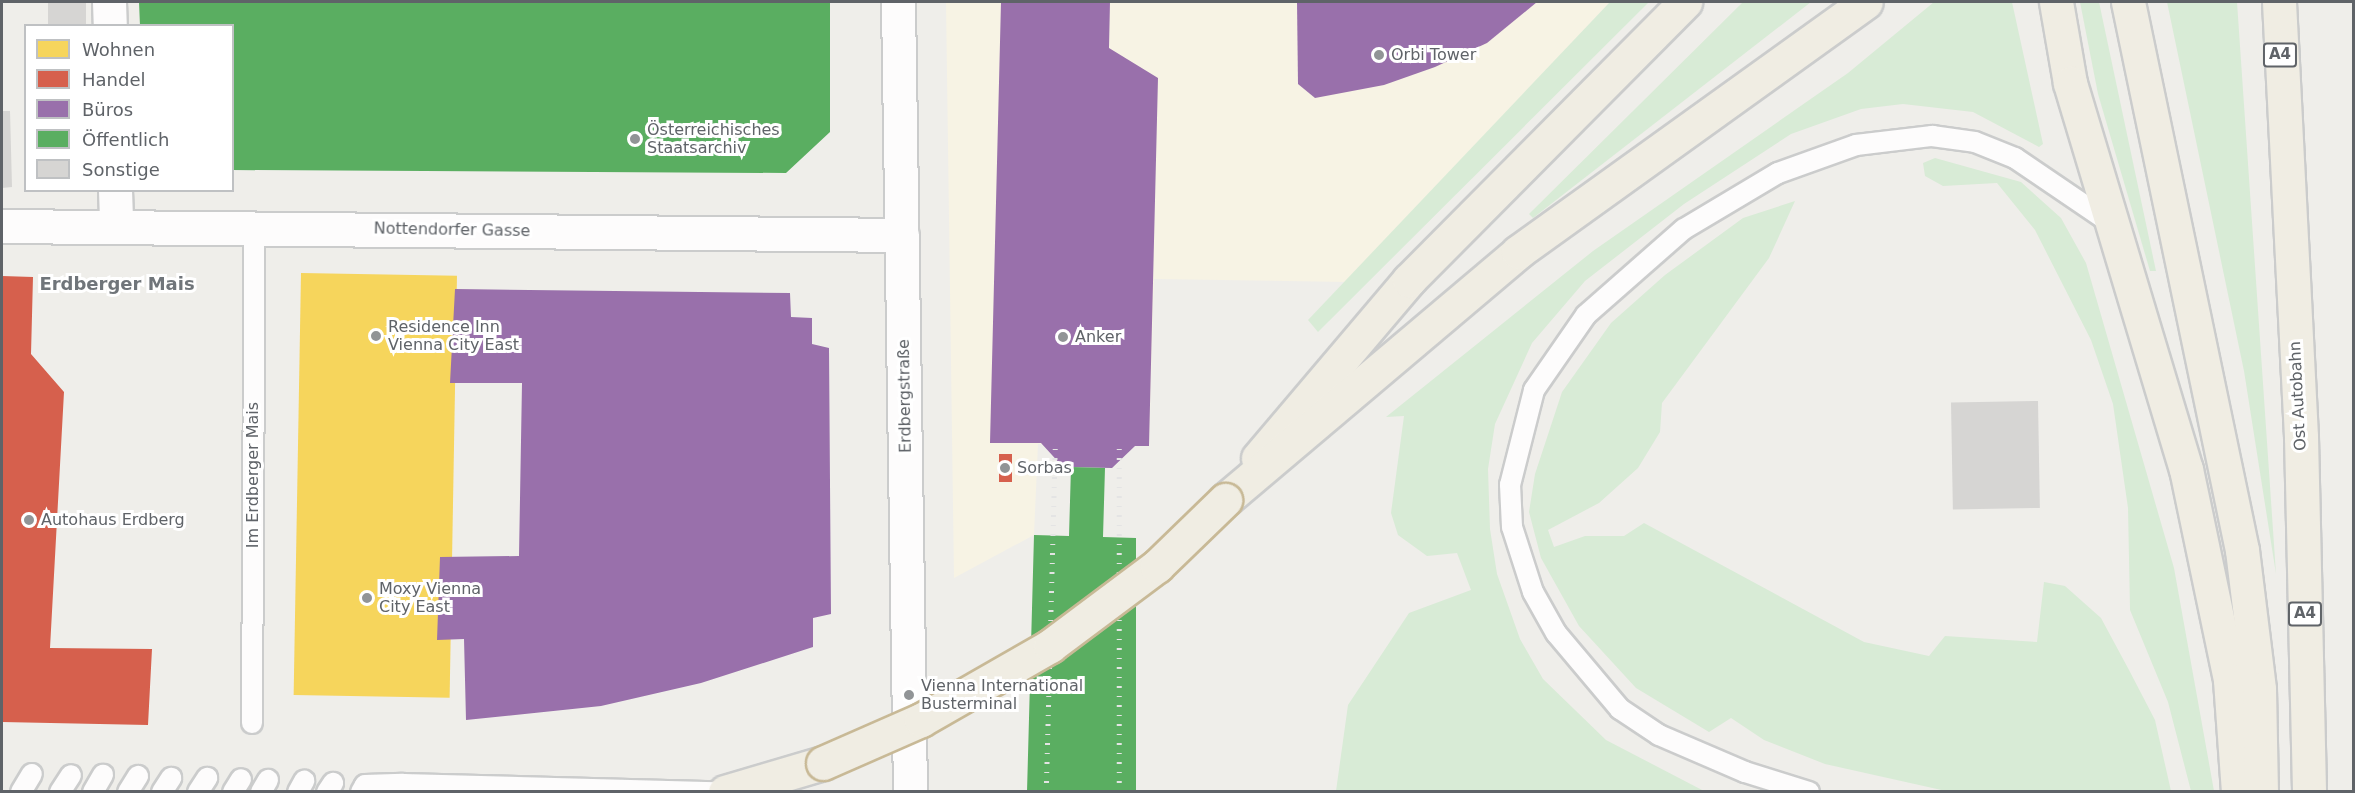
<!DOCTYPE html>
<html>
<head>
<meta charset="utf-8">
<style>
	body { margin:0 }
	#map { position:relative; width:2355px; height:793px; overflow:hidden; background:#efeeea; font-family:"DejaVu Sans",sans-serif }
	div>[style] { position:absolute }
	[style*='--x'] { left:calc(var(--x)*1px); top:calc(var(--y)*1px); width:calc(var(--w)*1px); rotate:calc(var(--a)*1deg) }
	.commercial>* { inset:0; background:#f7f3e4 }
	.green>* { inset:0; background:#d8ebd6 }
	.homes>* { inset:0; background:#f6d55c; transform-origin:0 0 }
	.shops>* { inset:0; background:#d6604d; transform-origin:0 0 }
	.offices>* { inset:0; background:#9970ab }
	.public>* { inset:0; background:#5aae61 }
	.building>* { inset:0; background:#d6d5d3; transform-origin:0 0 }
	.roads { filter:drop-shadow(2px 0 #cbcccc) drop-shadow(-2px 0 #cbcccc) drop-shadow(0 2px #cbcccc) drop-shadow(0 -2px #cbcccc) }
	.lane>* { height:20px; margin:-10px; padding:0 10px; transform-origin:10px; border-radius:10px; background:#fdfcfc }
	.street>* { height:33px; margin:-16.5px; padding:0 16.5px; transform-origin:16.5px; border-radius:16.5px; background:#fdfcfc }
	.secondary>* { height:33px; margin:-16.5px; padding:0 16.5px; transform-origin:16.5px; border-radius:16.5px; background:#fdfcfc }
	.highway>* { height:33px; margin:-16.5px; padding:0 16.5px; transform-origin:16.5px; border-radius:16.5px; background:#f0ede3 }
	.rail>* { height:4.5px; margin-top:-2.25px; transform-origin:0; background:repeating-linear-gradient(90deg,#e4e4e4 0 1.5px,transparent 0 9.5px) }
	.bridges { filter:drop-shadow(2px 0 #c8b996) drop-shadow(-2px 0 #c8b996) drop-shadow(0 2px #c8b996) drop-shadow(0 -2px #c8b996) }
	.highway-bridge>* { height:33px; margin:-16.5px; padding:0 16.5px; transform-origin:16.5px; border-radius:16.5px; background:#f0ede3 }
	.dots>* { width:16px; height:16px; translate:-50% -50%; box-sizing:border-box; border:3px solid #fff; border-radius:50% }
	span { translate:-50% -50%; white-space:nowrap; text-align:center; line-height:1.15; -webkit-text-stroke:6px #fff; paint-order:stroke }
	.shield-label span { padding:2px 4px; background:#fff; border:2px solid; border-radius:4px; -webkit-text-stroke-width:0 }
	.shield-label { font-size:15px; color:#5f6368; font-weight:700 }
	.poi-label { font-size:16px; color:#5f6368 }
	.left { translate:0 -50%; text-align:left }
	.street-label { font-size:16px; color:#5f6368 }
	.neighbourhood-label { font-size:18px; color:#70757a; font-weight:700 }
	.frame { position:absolute; inset:0; border:3px solid #5f6368; pointer-events:none }
	.legend { position:absolute; left:24px; top:24px; width:210px; height:168px; box-sizing:border-box; background:#fff; border:2px solid #bfc1c3; margin:0; padding:8px 10px; list-style:none; font-size:18px; color:#5f6368 }
	.legend li { display:flex; align-items:center; gap:12px; height:30px }
	.legend b { width:30px; border:2px solid #bfc1c3 }
</style>
</head>
<body>
<div id="map">
	<div class="commercial">
		<i style="clip-path:polygon(946px 2px,1610px 2px,1348px 282px,1154px 279px,1149px 446px,1038px 444px,1034px 535px,954px 578px)"></i>
	</div>
	<div class="green">
		<i style="clip-path:polygon(1610px 2px,1649px 2px,1318px 332px,1308px 320px)"></i>
		<i style="clip-path:polygon(1743px 2px,1811px 2px,1533px 218px,1529px 214px)"></i>
		<i style="clip-path:polygon(1934px 2px,2012px 2px,2043px 144px,2039px 147px,1973px 112px,1903px 104px,1861px 109px,1791px 134px,1684px 204px,1585px 281px,1532px 343px,1495px 424px,1488px 469px,1490px 529px,1497px 574px,1520px 639px,1543px 679px,1606px 740px,1704px 791px,1336px 791px,1348px 705px,1409px 613px,1471px 590px,1457px 553px,1427px 556px,1398px 535px,1391px 513px,1404px 416px,1386px 417px,1593px 251px,1848px 73px)"></i>
		<i style="clip-path:polygon(2080px 2px,2099px 2px,2156px 271px,2150px 271px,2098px 94px)"></i>
		<i style="clip-path:polygon(2167px 2px,2237px 2px,2276px 574px,2244px 371px)"></i>
		<i style="clip-path:polygon(1935px 158px,2021px 182px,2061px 218px,2086px 263px,2174px 568px,2214px 791px,2191px 791px,2168px 702px,2130px 610px,2128px 508px,2113px 404px,2091px 340px,2035px 230px,1997px 183px,1943px 186px,1925px 176px,1923px 163px)"></i>
		<i style="clip-path:polygon(1795px 201px,1769px 258px,1662px 403px,1660px 432px,1638px 468px,1599px 503px,1548px 530px,1554px 547px,1585px 536px,1624px 536px,1644px 523px,1864px 642px,1929px 656px,1945px 636px,2037px 642px,2044px 582px,2065px 586px,2101px 618px,2129px 670px,2155px 720px,2171px 791px,1946px 791px,1825px 764px,1764px 740px,1731px 718px,1709px 732px,1636px 688px,1579px 626px,1541px 558px,1529px 512px,1535px 474px,1562px 392px,1611px 323px,1665px 275px,1743px 218px)"></i>
	</div>
	<div class="homes">
		<i style="left:301px;top:273px;width:156px;height:422px;rotate:1deg"></i>
	</div>
	<div class="shops">
		<i style="clip-path:polygon(2px 276px,33px 277px,31px 354px,64px 392px,50px 648px,152px 649px,148px 725px,2px 722px)"></i>
		<i style="left:999px;top:454px;width:13px;height:28px"></i>
	</div>
	<div class="offices">
		<i style="clip-path:polygon(1001px 2px,1110px 2px,1109px 48px,1158px 78px,1149px 446px,1135px 446px,1112px 468px,1063px 467px,1041px 443px,990px 443px)"></i>
		<i style="clip-path:polygon(1297px 2px,1537px 2px,1487px 43px,1435px 67px,1384px 85px,1315px 98px,1298px 84px)"></i>
		<i style="clip-path:polygon(455px 289px,790px 293px,791px 317px,812px 318px,812px 344px,829px 348px,831px 614px,813px 618px,813px 647px,701px 683px,601px 706px,466px 720px,464px 639px,437px 640px,440px 557px,519px 556px,522px 383px,450px 383px)"></i>
	</div>
	<div class="public">
		<i style="clip-path:polygon(139px 2px,830px 2px,830px 132px,786px 173px,232px 170px,232px 26px,140px 26px)"></i>
		<i style="clip-path:polygon(1071px 467px,1105px 468px,1103px 537px,1136px 538px,1136px 792px,1027px 792px,1034px 535px,1069px 536px)"></i>
	</div>
	<div class="building">
		<i style="left:48px;top:2px;width:38px;height:24px"></i>
		<i style="clip-path:polygon(2px 111px,10px 111px,12px 187px,2px 188px)"></i>
		<i style="left:2038px;top:401px;width:107px;height:87px;rotate:89deg"></i>
	</div>
	<div class="roads">
		<div class="lane">
			<i style="--x:252;--y:723;--w:495;--a:-89.7"></i>
			<i style="--x:21;--y:792;--w:21;--a:-59"></i>
			<i style="--x:60;--y:792;--w:20;--a:-57"></i>
			<i style="--x:93;--y:792;--w:20;--a:-60"></i>
			<i style="--x:128;--y:792;--w:19;--a:-58"></i>
			<i style="--x:162;--y:792;--w:17;--a:-57"></i>
			<i style="--x:198;--y:792;--w:17;--a:-57"></i>
			<i style="--x:233;--y:792;--w:15;--a:-58"></i>
			<i style="--x:261;--y:792;--w:14;--a:-60"></i>
			<i style="--x:298;--y:792;--w:13;--a:-61"></i>
			<i style="--x:327;--y:792;--w:11;--a:-56"></i>
			<i style="--x:361;--y:792;--w:8;--a:-60"></i>
			<i style="--x:365;--y:785;--w:38;--a:-2"></i>
			<i style="--x:403;--y:784;--w:312;--a:1.5"></i>
			<i style="--x:1809;--y:792;--w:67;--a:-162.6"></i>
			<i style="--x:1745;--y:772;--w:94;--a:-156.7"></i>
			<i style="--x:1659;--y:735;--w:47;--a:-146.3"></i>
			<i style="--x:1620;--y:709;--w:99;--a:-130.1"></i>
			<i style="--x:1556;--y:633;--w:47;--a:-119.3"></i>
			<i style="--x:1533;--y:592;--w:68;--a:-107.9"></i>
			<i style="--x:1512;--y:527;--w:42;--a:-92.7"></i>
			<i style="--x:1510;--y:485;--w:98;--a:-75.8"></i>
			<i style="--x:1534;--y:390;--w:91;--a:-55.3"></i>
			<i style="--x:1586;--y:315;--w:130;--a:-41.3"></i>
			<i style="--x:1684;--y:229;--w:109;--a:-30.8"></i>
			<i style="--x:1778;--y:173;--w:83;--a:-19.7"></i>
			<i style="--x:1856;--y:145;--w:77;--a:-6.8"></i>
			<i style="--x:1932;--y:136;--w:43;--a:7.9"></i>
			<i style="--x:1975;--y:142;--w:43;--a:21.8"></i>
			<i style="--x:2015;--y:158;--w:117;--a:34.2"></i>
		</div>
		<div class="street">
			<i style="--x:109;--y:2;--w:24;--a:88"></i>
			<i style="--x:115;--y:190;--w:37;--a:88"></i>
			<i style="--x:2;--y:226;--w:900;--a:0.57"></i>
		</div>
		<div class="secondary">
			<i style="--x:898;--y:2;--w:790;--a:89.13"></i>
		</div>
		<div class="highway">
			<i style="--x:2056;--y:2;--w:82;--a:80.2"></i>
			<i style="--x:2070;--y:83;--w:403;--a:73.3"></i>
			<i style="--x:2186;--y:469;--w:216;--a:78.2"></i>
			<i style="--x:2230;--y:680;--w:112;--a:85.9"></i>
			<i style="--x:2128;--y:2;--w:560;--a:78.25"></i>
			<i style="--x:2242;--y:550;--w:140;--a:83"></i>
			<i style="--x:2259;--y:689;--w:103;--a:88.9"></i>
			<i style="--x:2279;--y:2;--w:436;--a:87.1"></i>
			<i style="--x:2301;--y:437;--w:355;--a:88.7"></i>
			<i style="--x:1258;--y:458;--w:233;--a:-49.7"></i>
			<i style="--x:1409;--y:280;--w:392;--a:-45.2"></i>
			<i style="--x:1225;--y:500;--w:384;--a:-40.2"></i>
			<i style="--x:1518;--y:252;--w:428;--a:-35.7"></i>
			<i style="--x:725;--y:792;--w:102;--a:-16.5"></i>
		</div>
	</div>
	<div class="rail">
		<i style="--x:1046;--y:792;--w:348;--a:-88.5"></i>
		<i style="--x:1119;--y:792;--w:347;--a:-90"></i>
	</div>
	<div class="bridges">
		<div class="highway-bridge">
			<i style="--x:823;--y:763;--w:107;--a:-23.7"></i>
			<i style="--x:921;--y:720;--w:149;--a:-29.8"></i>
			<i style="--x:1050;--y:646;--w:134;--a:-36.8"></i>
			<i style="--x:1157;--y:566;--w:95;--a:-44.1"></i>
		</div>
	</div>
	<div class="dots">
		<i style="left:1379px;top:55px;background:#919496"></i>
		<i style="left:635px;top:139px;background:#919496"></i>
		<i style="left:376px;top:336px;background:#919496"></i>
		<i style="left:1063px;top:337px;background:#919496"></i>
		<i style="left:1005px;top:468px;background:#919496"></i>
		<i style="left:29px;top:520px;background:#919496"></i>
		<i style="left:367px;top:598px;background:#919496"></i>
		<i style="left:909px;top:695px;background:#919496"></i>
	</div>
	<div class="shield-label">
		<span style="left:2280px;top:55px">A4</span>
		<span style="left:2305px;top:614px">A4</span>
	</div>
	<div class="poi-label">
		<span class="left" style="left:1391px;top:55px">Orbi Tower</span>
		<span class="left" style="left:647px;top:139px">Österreichisches<br>Staatsarchiv</span>
		<span class="left" style="left:388px;top:336px">Residence Inn<br>Vienna City East</span>
		<span class="left" style="left:1075px;top:337px">Anker</span>
		<span class="left" style="left:1017px;top:468px">Sorbas</span>
		<span class="left" style="left:41px;top:520px">Autohaus Erdberg</span>
		<span class="left" style="left:379px;top:598px">Moxy Vienna<br>City East</span>
		<span class="left" style="left:921px;top:695px">Vienna International<br>Busterminal</span>
	</div>
	<div class="street-label">
		<span style="left:452px;top:230px;rotate:1deg">Nottendorfer Gasse</span>
		<span style="left:905px;top:396px;rotate:-91deg">Erdbergstraße</span>
		<span style="left:2298px;top:396px;rotate:-93deg">Ost Autobahn</span>
		<span style="left:253px;top:475px;rotate:-90deg">Im Erdberger Mais</span>
	</div>
	<div class="neighbourhood-label">
		<span style="left:117px;top:284px">Erdberger Mais</span>
	</div>
	<div class="frame"></div>
	<ul class="legend">
	<li><b style="height:16px;background:#f6d55c"></b>Wohnen</li>
	<li><b style="height:16px;background:#d6604d"></b>Handel</li>
	<li><b style="height:16px;background:#9970ab"></b>Büros</li>
	<li><b style="height:16px;background:#5aae61"></b>Öffentlich</li>
	<li><b style="height:16px;background:#d6d5d3"></b>Sonstige</li>
	</ul>
</div>
</body>
</html>
